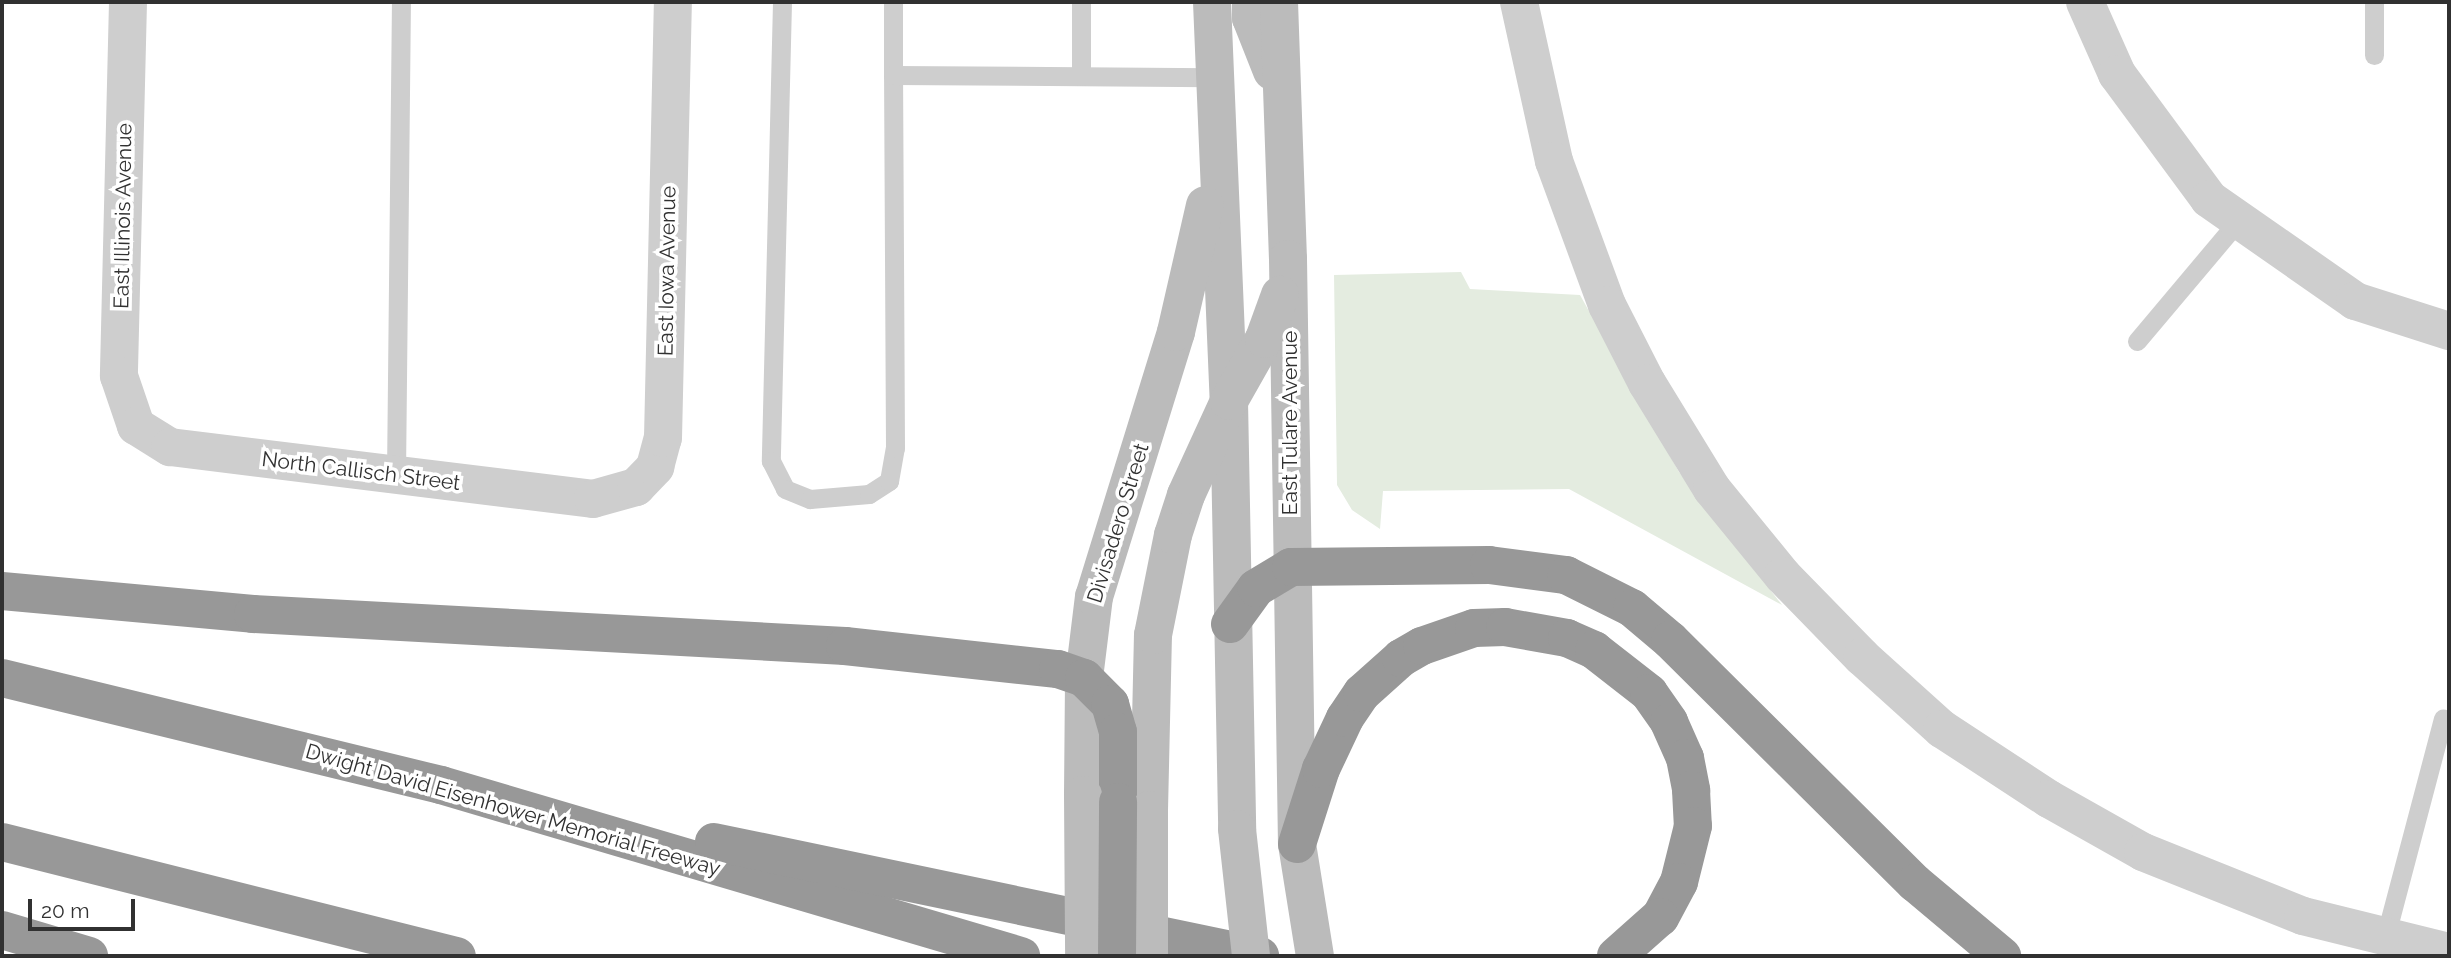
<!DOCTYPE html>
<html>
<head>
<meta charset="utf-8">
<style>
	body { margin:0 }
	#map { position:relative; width:2451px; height:958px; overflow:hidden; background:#fff; font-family:Raleway,sans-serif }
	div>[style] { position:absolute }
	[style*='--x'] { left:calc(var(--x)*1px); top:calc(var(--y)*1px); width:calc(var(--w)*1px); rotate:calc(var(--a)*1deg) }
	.green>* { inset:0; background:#e4ece0 }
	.lane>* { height:19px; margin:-9.5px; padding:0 9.5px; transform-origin:9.5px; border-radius:9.5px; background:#cecece }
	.street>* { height:38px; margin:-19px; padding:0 19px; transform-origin:19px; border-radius:19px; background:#cecece }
	.secondary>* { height:38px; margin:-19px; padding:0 19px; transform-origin:19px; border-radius:19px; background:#bbb }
	.highway>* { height:38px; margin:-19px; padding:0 19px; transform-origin:19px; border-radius:19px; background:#989898 }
	.secondary-bridge>* { height:38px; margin:-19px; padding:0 19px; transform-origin:19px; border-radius:19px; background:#bbb }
	.highway-bridge>* { height:38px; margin:-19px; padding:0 19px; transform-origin:19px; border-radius:19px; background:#989898 }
	span { translate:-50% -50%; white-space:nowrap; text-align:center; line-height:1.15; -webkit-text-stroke:7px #fff; paint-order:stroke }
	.street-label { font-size:21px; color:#313131 }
	.frame { position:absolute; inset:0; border:4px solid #313131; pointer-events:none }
	.scale { position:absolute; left:28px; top:899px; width:107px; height:32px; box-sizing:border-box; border:4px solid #313131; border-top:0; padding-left:9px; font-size:21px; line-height:24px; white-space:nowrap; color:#313131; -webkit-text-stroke:5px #fff; paint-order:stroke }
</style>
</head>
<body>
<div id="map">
	<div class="green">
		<i style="clip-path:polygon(1461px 272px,1470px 289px,1580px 295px,1679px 472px,1782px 605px,1569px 489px,1383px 491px,1380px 529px,1352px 510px,1337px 485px,1334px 275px)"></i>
	</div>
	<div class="lane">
		<i style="--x:782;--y:2;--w:459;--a:91.4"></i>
		<i style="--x:771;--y:461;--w:31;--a:63"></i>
		<i style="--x:785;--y:489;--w:27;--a:22"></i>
		<i style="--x:810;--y:499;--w:59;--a:-4.8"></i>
		<i style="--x:869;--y:494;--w:24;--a:-33"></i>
		<i style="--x:889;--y:481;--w:34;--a:-80"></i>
		<i style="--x:895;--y:448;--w:373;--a:-90.3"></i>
		<i style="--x:893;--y:2;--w:73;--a:90"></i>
		<i style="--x:893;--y:75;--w:319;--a:0.4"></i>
		<i style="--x:2374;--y:2;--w:53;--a:90"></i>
		<i style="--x:1081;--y:76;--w:74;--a:-90"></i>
		<i style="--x:2137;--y:341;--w:158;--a:-49.9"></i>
		<i style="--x:396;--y:475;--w:473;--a:-89.4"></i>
		<i style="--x:2385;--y:938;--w:227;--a:-75.2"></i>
	</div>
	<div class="street">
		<i style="--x:128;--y:2;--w:374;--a:91.4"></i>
		<i style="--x:119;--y:376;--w:53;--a:71.2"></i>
		<i style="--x:136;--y:426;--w:40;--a:32"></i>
		<i style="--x:170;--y:447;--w:426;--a:7"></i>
		<i style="--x:593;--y:499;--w:45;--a:-15.6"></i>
		<i style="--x:636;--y:487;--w:28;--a:-46"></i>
		<i style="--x:655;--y:467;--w:30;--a:-75"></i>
		<i style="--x:663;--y:438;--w:436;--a:-88.7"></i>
		<i style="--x:1519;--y:2;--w:163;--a:77.6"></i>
		<i style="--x:1554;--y:161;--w:153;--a:69.8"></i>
		<i style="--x:1607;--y:305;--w:88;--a:62.9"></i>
		<i style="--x:1647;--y:383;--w:124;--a:58.5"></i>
		<i style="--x:1712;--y:489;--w:112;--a:50.8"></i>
		<i style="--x:1783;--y:576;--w:113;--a:45.7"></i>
		<i style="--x:1862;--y:657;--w:108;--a:42"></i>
		<i style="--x:1942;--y:729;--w:128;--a:33.2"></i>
		<i style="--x:2049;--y:799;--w:108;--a:29.4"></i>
		<i style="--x:2143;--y:852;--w:172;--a:21.8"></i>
		<i style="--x:2303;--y:916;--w:150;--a:13.9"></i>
		<i style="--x:2085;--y:2;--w:79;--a:66"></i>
		<i style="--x:2117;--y:74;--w:155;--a:53.6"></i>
		<i style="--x:2209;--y:199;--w:178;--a:34.9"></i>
		<i style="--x:2355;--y:301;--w:99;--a:17.7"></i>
	</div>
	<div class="secondary">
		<i style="--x:1212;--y:2;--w:399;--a:87.6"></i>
		<i style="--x:1229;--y:401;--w:428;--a:88.9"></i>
		<i style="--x:1251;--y:2;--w:16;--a:90"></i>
		<i style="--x:1251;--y:18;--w:57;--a:68.4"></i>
		<i style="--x:1279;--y:2;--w:257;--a:88"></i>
		<i style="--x:1288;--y:259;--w:585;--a:89.12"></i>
		<i style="--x:1297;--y:844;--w:113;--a:80.9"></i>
		<i style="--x:1083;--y:795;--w:117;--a:-89.5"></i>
		<i style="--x:1084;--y:678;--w:82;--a:-83"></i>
		<i style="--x:1094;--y:597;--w:277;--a:-72.8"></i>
		<i style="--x:1176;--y:332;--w:130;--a:-77.1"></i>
		<i style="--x:1149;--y:810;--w:175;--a:-88.7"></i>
		<i style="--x:1153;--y:635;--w:102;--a:-78.7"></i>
		<i style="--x:1173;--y:535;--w:42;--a:-72"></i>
		<i style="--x:1186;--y:495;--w:103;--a:-65.4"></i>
		<i style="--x:1229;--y:401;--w:71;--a:-60.6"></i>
		<i style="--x:1264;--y:339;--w:47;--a:-70"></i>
	</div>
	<div class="highway">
		<i style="--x:2;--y:591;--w:252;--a:5.2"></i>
		<i style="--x:253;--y:614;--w:593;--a:3.09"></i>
		<i style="--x:845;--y:646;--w:214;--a:6.2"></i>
		<i style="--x:1058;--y:669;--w:28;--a:19"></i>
		<i style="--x:1084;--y:678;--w:37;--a:45"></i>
		<i style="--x:1110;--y:704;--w:29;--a:74"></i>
		<i style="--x:1118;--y:732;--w:70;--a:90"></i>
		<i style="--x:1230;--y:624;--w:44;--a:-54.2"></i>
		<i style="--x:1256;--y:588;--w:41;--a:-31"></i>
		<i style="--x:1291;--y:567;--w:198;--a:-0.6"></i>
		<i style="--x:1489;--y:565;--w:78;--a:7.4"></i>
		<i style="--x:1566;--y:575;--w:74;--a:26.6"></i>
		<i style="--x:1632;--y:608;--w:50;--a:40.1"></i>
		<i style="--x:1670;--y:640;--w:345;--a:44.8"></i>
		<i style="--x:1915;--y:883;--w:114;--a:40"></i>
		<i style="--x:2;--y:678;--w:452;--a:13.7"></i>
		<i style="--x:441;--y:785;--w:605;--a:16.43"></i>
		<i style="--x:2;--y:842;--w:469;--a:14.1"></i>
		<i style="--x:714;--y:842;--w:558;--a:11.79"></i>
		<i style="--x:1297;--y:844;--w:79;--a:-72.3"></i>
		<i style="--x:1321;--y:769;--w:56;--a:-64.8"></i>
		<i style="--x:1345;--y:718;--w:30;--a:-56"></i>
		<i style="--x:1362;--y:693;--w:52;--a:-41.9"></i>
		<i style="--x:1401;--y:658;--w:24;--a:-30"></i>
		<i style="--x:1422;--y:646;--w:55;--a:-19.1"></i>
		<i style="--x:1474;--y:628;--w:31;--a:-2"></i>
		<i style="--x:1505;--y:627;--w:63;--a:10.1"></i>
		<i style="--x:1567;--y:638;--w:30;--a:24"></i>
		<i style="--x:1594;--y:650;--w:70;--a:38"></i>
		<i style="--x:1649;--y:693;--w:35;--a:55"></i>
		<i style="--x:1669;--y:722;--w:39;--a:66"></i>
		<i style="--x:1685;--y:758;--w:33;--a:79"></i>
		<i style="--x:1691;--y:790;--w:36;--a:87"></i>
		<i style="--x:1693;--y:826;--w:58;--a:104"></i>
		<i style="--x:1679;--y:882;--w:40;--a:118"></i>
		<i style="--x:1660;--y:917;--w:59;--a:138.4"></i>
		<i style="--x:2;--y:930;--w:91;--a:16.6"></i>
	</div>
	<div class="secondary-bridge">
		<i style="--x:1083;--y:795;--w:161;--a:89.6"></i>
		<i style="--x:1237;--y:829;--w:128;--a:83.7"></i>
		<i style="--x:1149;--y:956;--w:146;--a:-90"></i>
	</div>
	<div class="highway-bridge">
		<i style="--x:1117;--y:956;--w:154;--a:-89.6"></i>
	</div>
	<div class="street-label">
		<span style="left:123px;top:216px;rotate:-89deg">East Illinois Avenue</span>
		<span style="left:667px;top:271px;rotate:-89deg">East Iowa Avenue</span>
		<span style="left:1290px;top:423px;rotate:-90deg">East Tulare Avenue</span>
		<span style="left:361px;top:471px;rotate:7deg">North Callisch Street</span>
		<span style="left:1118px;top:523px;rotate:-73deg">Divisadero Street</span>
		<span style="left:513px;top:810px;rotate:16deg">Dwight David Eisenhower Memorial Freeway</span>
	</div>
	<div class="frame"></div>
	<div class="scale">20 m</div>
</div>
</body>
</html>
